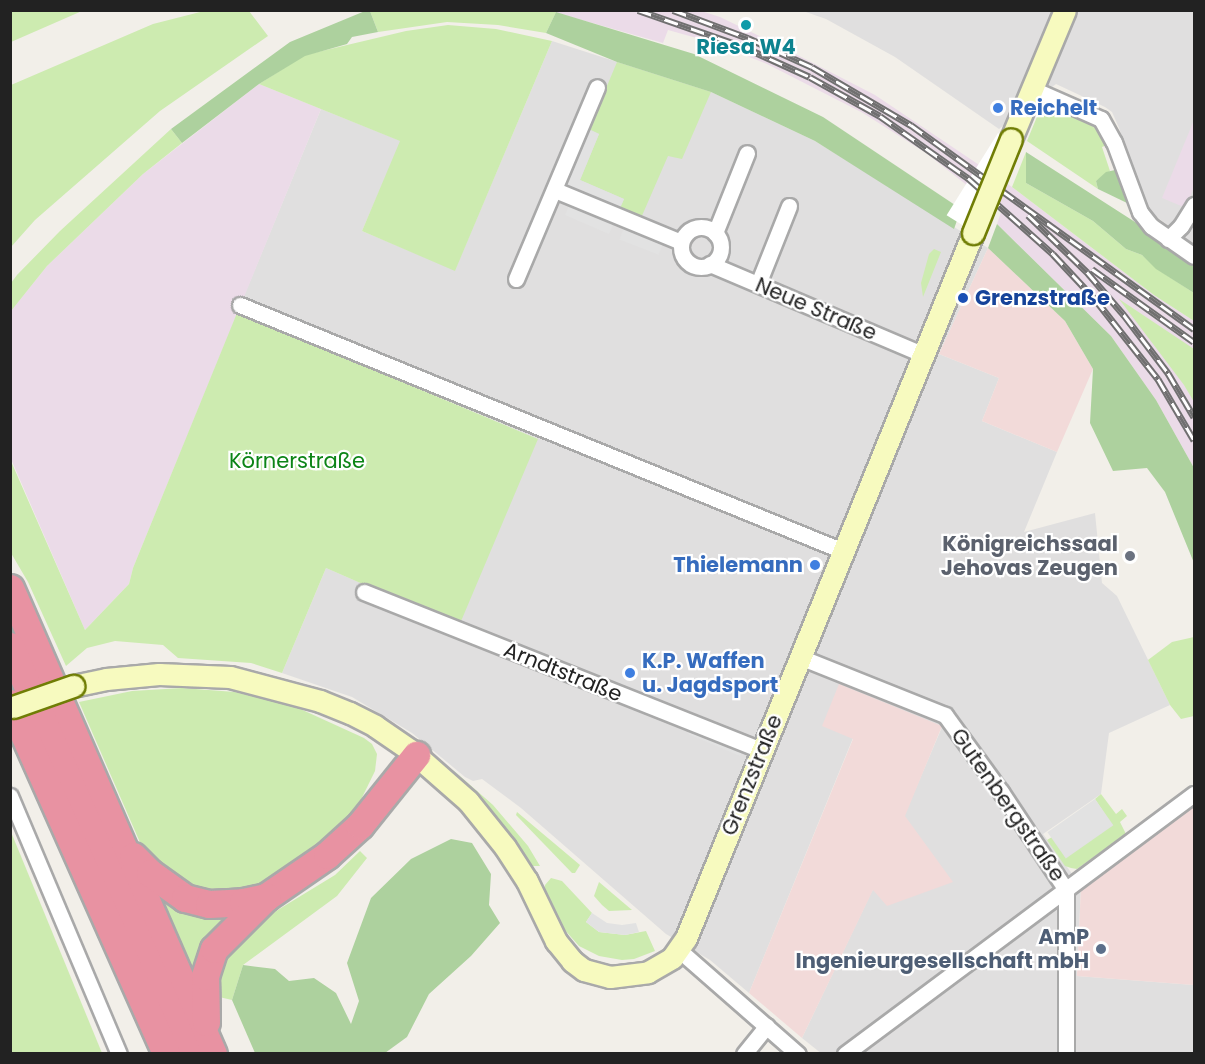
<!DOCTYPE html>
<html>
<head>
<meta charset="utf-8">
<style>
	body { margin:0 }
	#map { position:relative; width:1205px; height:1064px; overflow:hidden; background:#f2efe9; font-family:Poppins,sans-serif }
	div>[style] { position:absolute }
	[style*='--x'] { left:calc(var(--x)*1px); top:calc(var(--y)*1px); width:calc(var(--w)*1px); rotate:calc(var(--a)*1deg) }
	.residential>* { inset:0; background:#e0dfdf }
	.commercial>* { inset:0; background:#f2dad9 }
	.industrial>* { inset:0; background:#ebdbe8 }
	.grass>* { inset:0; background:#cdebb0 }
	.forest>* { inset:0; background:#add19e }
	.parking>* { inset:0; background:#e2e2e2; transform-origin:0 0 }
	.pier>* { inset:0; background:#fff; transform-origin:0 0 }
	.roads { filter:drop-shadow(2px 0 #a9a9a9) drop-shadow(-2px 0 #a9a9a9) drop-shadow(0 2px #a9a9a9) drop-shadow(0 -2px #a9a9a9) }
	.street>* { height:15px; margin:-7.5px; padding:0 7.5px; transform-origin:7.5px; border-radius:7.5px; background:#fff }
	.street>.ring { margin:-7.5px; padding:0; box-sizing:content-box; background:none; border:15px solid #fff; border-radius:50% }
	.secondary>* { height:21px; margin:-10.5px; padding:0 10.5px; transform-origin:10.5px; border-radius:10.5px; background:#f7fabf }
	.highway>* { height:27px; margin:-13.5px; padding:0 13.5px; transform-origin:13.5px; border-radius:13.5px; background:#e892a2 }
	.rail>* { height:7px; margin-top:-3.5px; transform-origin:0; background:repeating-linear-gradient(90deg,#fff 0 14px,#707070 0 28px); box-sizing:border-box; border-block:2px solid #707070 }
	.bridges { filter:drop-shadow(2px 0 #707d05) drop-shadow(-2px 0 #707d05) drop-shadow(0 2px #707d05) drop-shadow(0 -2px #707d05) }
	.secondary-bridge>* { height:21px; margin:-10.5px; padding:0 10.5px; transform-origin:10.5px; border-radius:10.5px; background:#f7fabf }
	.dots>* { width:16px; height:16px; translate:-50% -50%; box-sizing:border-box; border:3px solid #fff; border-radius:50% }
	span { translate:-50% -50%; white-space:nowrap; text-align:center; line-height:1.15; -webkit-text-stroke:4.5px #fff; paint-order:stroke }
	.culture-label { font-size:21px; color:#0d838f; font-weight:700 }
	.shop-label { font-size:21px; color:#366cbe; font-weight:700 }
	.left { translate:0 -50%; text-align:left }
	.right { translate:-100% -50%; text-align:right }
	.transit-label { font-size:21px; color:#164399; font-weight:700 }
	.street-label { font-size:21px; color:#222 }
	.park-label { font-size:21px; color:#0c8416 }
	.worship-label { font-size:21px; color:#5b616d; font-weight:700 }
	.service-label { font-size:21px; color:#4e5e75; font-weight:700 }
	.frame { position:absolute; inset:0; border:12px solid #222; pointer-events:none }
</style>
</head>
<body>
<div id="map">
	<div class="residential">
		<i style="clip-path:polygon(803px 11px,1194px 11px,1194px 245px,1153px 214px,1145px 204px,1119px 128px,1112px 112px,1105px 107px,1056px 84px,999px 129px,895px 57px,826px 19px)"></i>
		<i style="clip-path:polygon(552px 41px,711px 92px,815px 141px,988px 248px,939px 354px,999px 378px,982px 421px,1057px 452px,1024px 532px,1095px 513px,1102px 583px,1117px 596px,1170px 705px,1109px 733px,1101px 794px,1043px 834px,1081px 886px,1077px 976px,1194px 985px,1194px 1053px,822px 1054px,802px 1038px,873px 889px,942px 727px,853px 738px,749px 993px,710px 960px,666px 934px,521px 808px,482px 779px,473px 781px,465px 777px,412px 733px,352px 697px,282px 673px,326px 568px,393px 597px,538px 439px,237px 313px,321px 109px,401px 141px,362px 231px,455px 270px)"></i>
	</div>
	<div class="commercial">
		<i style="clip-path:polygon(988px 248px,1065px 321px,1093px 369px,1057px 452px,982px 421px,999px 378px,939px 354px)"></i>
		<i style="clip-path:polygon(839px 684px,942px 726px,905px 816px,953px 882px,887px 906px,873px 890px,802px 1038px,749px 993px,853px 739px,822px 726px)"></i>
		<i style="clip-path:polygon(1194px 801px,1194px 985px,1077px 976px,1081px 886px)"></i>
	</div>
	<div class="industrial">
		<i style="clip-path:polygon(698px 10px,720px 17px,776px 44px,875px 95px,1012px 187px,1154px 295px,1194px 321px,1194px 468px,1156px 400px,1111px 336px,997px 224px,1001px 212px,926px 153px,863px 113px,767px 64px,711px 42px,668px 30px,663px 43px,550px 11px)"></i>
		<i style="clip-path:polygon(259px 84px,321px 109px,133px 568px,129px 584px,85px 630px,11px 459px,10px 312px,47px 266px,143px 174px)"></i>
		<i style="clip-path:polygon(1194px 120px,1194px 187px,1186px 208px,1162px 198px)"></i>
	</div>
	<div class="grass">
		<i style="clip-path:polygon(11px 10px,82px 10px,82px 11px,11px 42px)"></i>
		<i style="clip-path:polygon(208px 10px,249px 11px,268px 36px,160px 111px,35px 220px,11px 247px,11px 85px,153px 24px)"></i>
		<i style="clip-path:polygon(551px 11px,556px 12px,546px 33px,498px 25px,447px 22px,378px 32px,370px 11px)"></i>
		<i style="clip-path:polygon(448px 25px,496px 29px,552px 41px,455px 271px,362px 231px,400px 141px,259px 84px,305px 55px,406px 31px)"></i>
		<i style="clip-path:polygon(617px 62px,711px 92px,682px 159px,668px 156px,641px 218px,619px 210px,624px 199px,580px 180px,599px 134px,589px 129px)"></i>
		<i style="clip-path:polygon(1052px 105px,1083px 119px,1096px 129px,1107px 145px,1102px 147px,1110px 171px,1096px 181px,1098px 189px,1027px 141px,1041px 107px)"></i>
		<i style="clip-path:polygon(171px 129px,182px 143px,143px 174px,47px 266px,11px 311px,11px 283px,17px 275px,60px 231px)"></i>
		<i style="clip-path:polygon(1026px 152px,1026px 183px,1093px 221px,1126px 249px,1142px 255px,1157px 269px,1194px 293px,1194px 321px,1154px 295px,1012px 187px)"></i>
		<i style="clip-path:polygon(934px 249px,941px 252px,923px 297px,921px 283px,929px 254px)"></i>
		<i style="clip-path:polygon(1119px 299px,1194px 349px,1194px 402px,1184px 385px)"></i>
		<i style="clip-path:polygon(237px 313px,538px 439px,459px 626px,326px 568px,282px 673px,251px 663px,178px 658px,163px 645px,115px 641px,87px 648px,66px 666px,28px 582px,11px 553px,10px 459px,85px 630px,129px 584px,133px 568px)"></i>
		<i style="clip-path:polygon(1194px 637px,1194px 716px,1181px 719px,1170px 705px,1148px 660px,1172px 642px)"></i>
		<i style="clip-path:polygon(182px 688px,235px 692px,296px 707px,364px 738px,372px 744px,377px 754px,375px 771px,353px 816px,340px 830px,263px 885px,237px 895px,189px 893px,142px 847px,79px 702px,132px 691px)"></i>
		<i style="clip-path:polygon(452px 769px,493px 805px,528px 846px,540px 866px,530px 866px,488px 807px)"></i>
		<i style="clip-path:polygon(1101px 794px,1116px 814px,1122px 809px,1127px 816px,1120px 822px,1126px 834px,1077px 869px,1071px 868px,1065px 866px,1047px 840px,1052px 837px,1066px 857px,1112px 825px,1095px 799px)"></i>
		<i style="clip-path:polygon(517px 812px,580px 865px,575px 873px,572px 873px,516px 815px)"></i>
		<i style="clip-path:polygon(10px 832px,11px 832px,102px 1053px,11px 1053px)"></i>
		<i style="clip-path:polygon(360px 851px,367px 858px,337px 896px,243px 965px,232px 1000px,215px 996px,218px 960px,250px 927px,335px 875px)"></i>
		<i style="clip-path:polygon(551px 878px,562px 881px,592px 913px,586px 922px,599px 932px,625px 935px,646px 931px,655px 951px,634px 959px,622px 960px,599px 956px,579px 946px,563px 928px,544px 891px,545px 885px)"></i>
		<i style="clip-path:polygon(599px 882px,632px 910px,609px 911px,602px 905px,594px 896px)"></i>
		<i style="clip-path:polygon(154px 885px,241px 910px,197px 996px)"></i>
	</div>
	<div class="forest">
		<i style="clip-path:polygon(365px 11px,370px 11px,378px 32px,352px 37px,347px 44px,305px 56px,259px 84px,182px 143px,171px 129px,290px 42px)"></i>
		<i style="clip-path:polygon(556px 12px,694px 54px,823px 117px,961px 209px,954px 229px,815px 141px,711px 92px,617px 62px,546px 33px)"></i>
		<i style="clip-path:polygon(1026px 152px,1135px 222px,1194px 266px,1194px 293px,1156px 269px,1142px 255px,1126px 249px,1093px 221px,1026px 183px)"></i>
		<i style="clip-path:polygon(1115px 170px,1122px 184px,1127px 203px,1098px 189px,1096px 181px,1106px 172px)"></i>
		<i style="clip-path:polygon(997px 224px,1111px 336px,1156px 400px,1194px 468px,1194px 563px,1165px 492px,1147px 468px,1113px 471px,1090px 423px,1093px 369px,1065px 321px,988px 248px)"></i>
		<i style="clip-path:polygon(451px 839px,472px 843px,491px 874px,489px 905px,500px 923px,471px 956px,429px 994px,407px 1037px,385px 1053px,255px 1053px,232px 1000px,243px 965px,275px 969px,289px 981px,314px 978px,336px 993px,351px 1024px,359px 1001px,347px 963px,371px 898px,411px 859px)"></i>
	</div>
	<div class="parking">
		<i style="clip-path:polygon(581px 126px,599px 134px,580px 180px,624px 199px,609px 234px,565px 215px,572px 197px,555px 190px)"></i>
		<i style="left:627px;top:220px;width:42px;height:21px;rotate:21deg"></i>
		<i style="clip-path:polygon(692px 723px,745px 743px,740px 756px,688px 734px)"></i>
		<i style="left:1095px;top:799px;width:32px;height:58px;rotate:55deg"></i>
		<i style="clip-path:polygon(592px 913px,607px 923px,622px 925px,636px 923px,639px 932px,625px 935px,599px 932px,586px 922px)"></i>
	</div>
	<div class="pier">
		<i style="left:998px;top:133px;width:28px;height:97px;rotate:32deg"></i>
	</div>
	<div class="roads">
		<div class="street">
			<i style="--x:1033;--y:89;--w:74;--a:23.8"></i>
			<i style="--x:1101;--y:119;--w:26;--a:61"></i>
			<i style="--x:1114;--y:142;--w:75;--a:69.6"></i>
			<i style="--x:1140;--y:212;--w:18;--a:52"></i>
			<i style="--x:1151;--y:226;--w:52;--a:34.9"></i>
			<i style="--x:555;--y:190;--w:136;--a:22.4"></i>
			<i class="ring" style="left:681px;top:227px;width:25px;height:25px"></i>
			<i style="--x:715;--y:233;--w:86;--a:-68.2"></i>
			<i style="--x:1168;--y:239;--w:18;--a:-45"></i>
			<i style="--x:1181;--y:226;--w:25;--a:-58"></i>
			<i style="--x:710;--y:264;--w:230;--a:23"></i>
			<i style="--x:516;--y:279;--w:208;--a:-67.1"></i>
			<i style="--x:758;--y:284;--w:84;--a:-68.3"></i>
			<i style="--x:240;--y:305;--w:651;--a:22.19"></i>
			<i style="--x:364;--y:592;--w:428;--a:21.7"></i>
			<i style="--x:800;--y:657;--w:156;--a:21.8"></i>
			<i style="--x:945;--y:715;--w:95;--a:54"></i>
			<i style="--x:1001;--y:792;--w:118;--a:56.4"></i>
			<i style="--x:1066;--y:890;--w:164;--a:90"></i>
			<i style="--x:10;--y:796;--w:280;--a:67.1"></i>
			<i style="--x:679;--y:950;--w:158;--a:41.2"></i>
			<i style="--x:744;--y:1054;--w:36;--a:-51"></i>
			<i style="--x:845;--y:1054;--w:435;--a:-36.7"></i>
		</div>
		<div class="secondary">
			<i style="--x:1011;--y:139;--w:140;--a:-67.3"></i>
			<i style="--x:73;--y:686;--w:34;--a:-12"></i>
			<i style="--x:106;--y:679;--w:53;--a:-5.4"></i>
			<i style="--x:159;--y:674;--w:71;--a:2.4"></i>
			<i style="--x:230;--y:677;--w:93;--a:14.9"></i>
			<i style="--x:320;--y:701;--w:32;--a:22"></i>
			<i style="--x:350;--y:713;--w:28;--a:27"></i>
			<i style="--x:375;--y:726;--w:42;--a:34.4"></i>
			<i style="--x:410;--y:750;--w:77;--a:41.3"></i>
			<i style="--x:468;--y:801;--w:59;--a:51.2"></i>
			<i style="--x:505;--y:847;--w:40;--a:57.1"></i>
			<i style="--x:527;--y:881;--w:67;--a:64.2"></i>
			<i style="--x:556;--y:941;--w:26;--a:51"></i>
			<i style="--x:572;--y:961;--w:15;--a:37"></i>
			<i style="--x:584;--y:970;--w:27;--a:15"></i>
			<i style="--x:610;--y:977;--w:38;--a:-7"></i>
			<i style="--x:648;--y:972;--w:28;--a:-30"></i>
			<i style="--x:672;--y:958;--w:24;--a:-55"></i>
			<i style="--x:686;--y:938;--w:761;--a:-67.85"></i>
		</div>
		<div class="highway">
			<i style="--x:10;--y:588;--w:508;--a:66.46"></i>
			<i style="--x:10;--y:646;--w:445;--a:66.5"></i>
			<i style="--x:10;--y:703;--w:384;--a:66"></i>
			<i style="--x:133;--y:856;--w:24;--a:45"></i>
			<i style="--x:150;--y:873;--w:43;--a:35.5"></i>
			<i style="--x:185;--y:898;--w:25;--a:14"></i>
			<i style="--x:209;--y:904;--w:34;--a:-3"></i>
			<i style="--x:243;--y:902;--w:24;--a:-12"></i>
			<i style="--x:266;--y:897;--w:74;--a:-34.5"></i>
			<i style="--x:327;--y:855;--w:45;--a:-42.3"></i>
			<i style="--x:360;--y:825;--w:90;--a:-51.3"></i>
			<i style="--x:206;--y:1022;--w:46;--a:-91.2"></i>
			<i style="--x:205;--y:976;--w:28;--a:-72"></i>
			<i style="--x:214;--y:949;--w:74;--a:-45"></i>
		</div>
	</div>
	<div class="rail">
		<i style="--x:638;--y:10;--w:112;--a:19.2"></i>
		<i style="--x:744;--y:47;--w:72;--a:24.4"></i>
		<i style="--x:810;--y:77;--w:80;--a:29.1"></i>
		<i style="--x:880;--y:116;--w:108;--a:35.2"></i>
		<i style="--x:968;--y:178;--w:114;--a:41.8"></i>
		<i style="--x:1053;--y:254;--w:62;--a:47"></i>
		<i style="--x:1095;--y:299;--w:102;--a:51.8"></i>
		<i style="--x:1158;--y:379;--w:71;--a:59.5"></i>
		<i style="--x:673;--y:10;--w:80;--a:20.5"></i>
		<i style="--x:748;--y:38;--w:70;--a:24.4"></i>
		<i style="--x:812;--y:67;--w:115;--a:30.4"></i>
		<i style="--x:911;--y:125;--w:349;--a:35.8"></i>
		<i style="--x:1028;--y:215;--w:82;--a:44"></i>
		<i style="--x:1087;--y:272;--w:57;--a:49.3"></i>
		<i style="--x:1124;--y:315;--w:73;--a:52.8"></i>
		<i style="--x:1168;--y:373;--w:51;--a:59.4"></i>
		<i style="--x:1092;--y:269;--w:125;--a:35.6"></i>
	</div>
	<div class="bridges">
		<div class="secondary-bridge">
			<i style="--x:973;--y:233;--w:101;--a:-68"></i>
			<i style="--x:13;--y:707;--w:64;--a:-19.3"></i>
		</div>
	</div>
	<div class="dots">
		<i style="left:746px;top:25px;background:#0f9aa8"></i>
		<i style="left:998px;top:108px;background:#3f7fe0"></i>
		<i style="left:963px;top:298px;background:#1a4fb4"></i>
		<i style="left:1130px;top:556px;background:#6b7280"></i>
		<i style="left:815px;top:565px;background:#3f7fe0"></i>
		<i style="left:630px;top:673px;background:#3f7fe0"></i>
		<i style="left:1101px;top:949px;background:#5c6f8a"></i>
	</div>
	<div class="culture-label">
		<span style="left:746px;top:47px">Riesa W4</span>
	</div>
	<div class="shop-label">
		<span class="left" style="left:1010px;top:108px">Reichelt</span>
		<span class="right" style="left:803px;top:565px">Thielemann</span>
		<span class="left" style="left:642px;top:673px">K.P. Waffen<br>u. Jagdsport</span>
	</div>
	<div class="transit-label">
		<span class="left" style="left:975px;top:298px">Grenzstraße</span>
	</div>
	<div class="street-label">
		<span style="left:816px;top:309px;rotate:23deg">Neue Straße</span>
		<span style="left:563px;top:672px;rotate:22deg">Arndtstraße</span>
		<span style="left:752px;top:775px;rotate:-68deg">Grenzstraße</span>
		<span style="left:1008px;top:805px;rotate:55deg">Gutenbergstraße</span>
	</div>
	<div class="park-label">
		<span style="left:297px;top:461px">Körnerstraße</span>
	</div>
	<div class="worship-label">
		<span class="right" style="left:1118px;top:556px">Königreichssaal<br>Jehovas Zeugen</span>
	</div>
	<div class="service-label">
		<span class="right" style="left:1089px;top:949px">AmP<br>Ingenieurgesellschaft mbH</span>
	</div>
	<div class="frame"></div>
</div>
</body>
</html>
